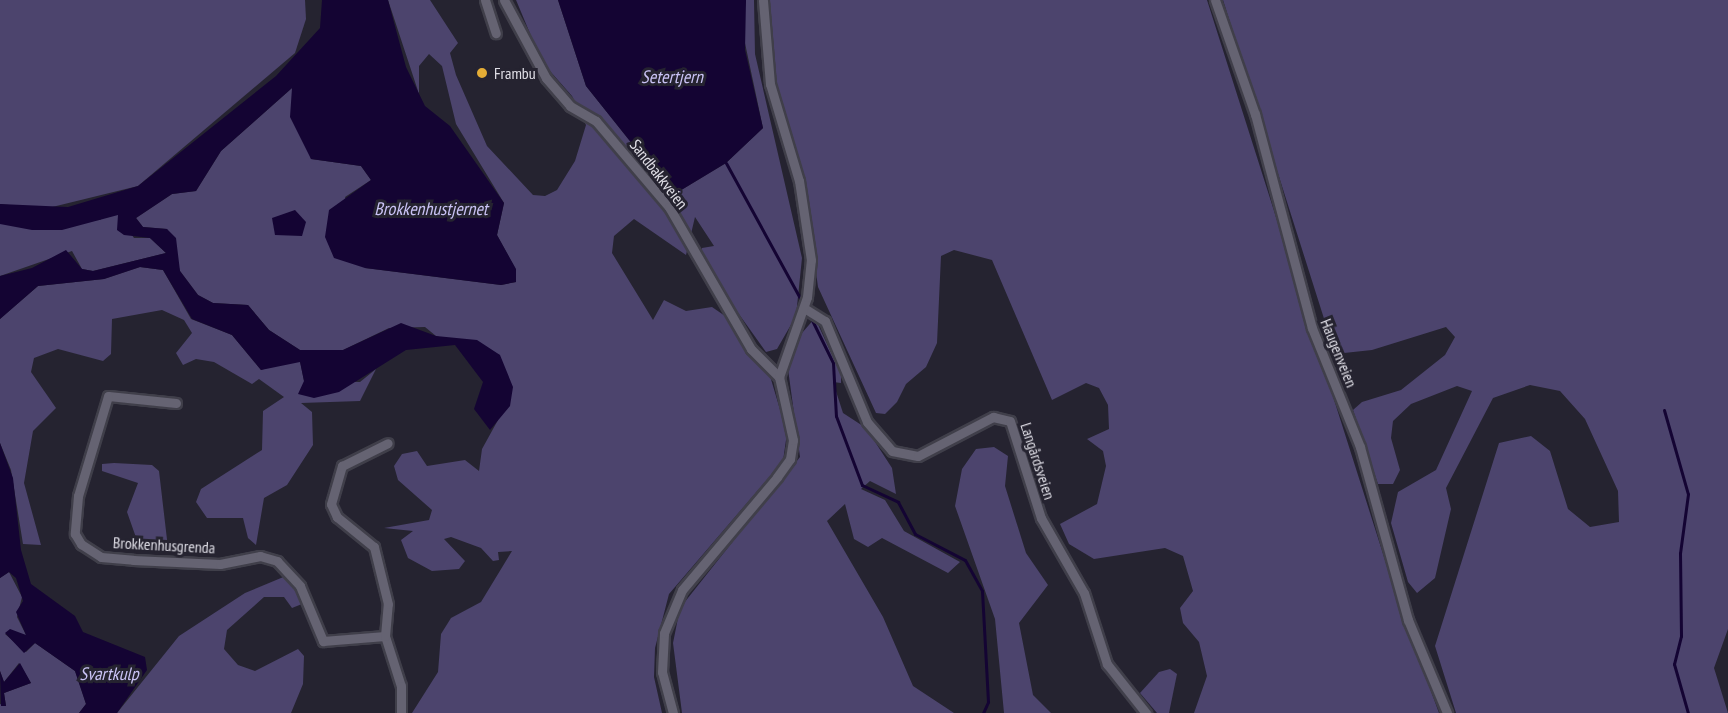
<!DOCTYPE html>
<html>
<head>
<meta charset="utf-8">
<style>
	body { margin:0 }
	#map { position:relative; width:1728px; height:713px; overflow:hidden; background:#252330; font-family:"PT Sans Narrow",sans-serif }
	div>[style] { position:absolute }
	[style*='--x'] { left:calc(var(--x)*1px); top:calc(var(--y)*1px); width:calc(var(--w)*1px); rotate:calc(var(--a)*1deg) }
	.green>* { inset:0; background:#4c446d }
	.water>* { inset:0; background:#140433 }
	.stream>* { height:3px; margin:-1.5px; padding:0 1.5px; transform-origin:1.5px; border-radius:1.5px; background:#140433 }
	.roads { filter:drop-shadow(2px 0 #403f4a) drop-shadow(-2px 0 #403f4a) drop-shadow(0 2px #403f4a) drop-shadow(0 -2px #403f4a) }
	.minor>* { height:9px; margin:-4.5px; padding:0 4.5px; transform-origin:4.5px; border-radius:4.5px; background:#656372 }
	.dots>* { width:16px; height:16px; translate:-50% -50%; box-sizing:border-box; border:3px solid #252330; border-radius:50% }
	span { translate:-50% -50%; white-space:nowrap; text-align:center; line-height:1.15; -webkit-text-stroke:6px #252330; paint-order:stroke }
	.poi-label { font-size:16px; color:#e0dfe7 }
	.left { translate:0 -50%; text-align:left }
	.street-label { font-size:16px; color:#e0dfe7 }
	.water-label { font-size:18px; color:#c9c2f4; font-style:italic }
</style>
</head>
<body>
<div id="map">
	<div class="green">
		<i style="clip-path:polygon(0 0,305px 0,306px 19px,295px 53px,138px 186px,44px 209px,0 204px)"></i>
		<i style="clip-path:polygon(388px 0,430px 0,458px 43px,450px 53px,456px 75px,487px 146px,533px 195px,545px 196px,557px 190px,575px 161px,586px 125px,572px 96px,542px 62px,516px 0,558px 0,586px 86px,673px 195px,726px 163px,763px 128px,742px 29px,746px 0,754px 0,755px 54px,802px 258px,796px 316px,777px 349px,766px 352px,731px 303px,701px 254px,702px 248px,714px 246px,695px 217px,686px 255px,634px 219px,614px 236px,612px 253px,653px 320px,664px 300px,686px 311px,712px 307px,728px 318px,770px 376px,787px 433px,783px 461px,669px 594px,655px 648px,654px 677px,662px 713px,412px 713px,438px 672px,441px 634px,451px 618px,481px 602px,512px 551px,498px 552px,499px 560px,493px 561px,481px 548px,451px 537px,444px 539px,465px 561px,459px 569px,432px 571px,408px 558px,401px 540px,413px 531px,384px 528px,429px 520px,432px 510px,398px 480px,394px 466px,402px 454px,417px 451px,427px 466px,465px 460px,479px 471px,482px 449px,498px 420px,500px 355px,436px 336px,425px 327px,389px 328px,343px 350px,300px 350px,269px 330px,248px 305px,213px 303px,198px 295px,180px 271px,167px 229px,143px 227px,136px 218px,172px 194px,196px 191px,221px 151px,292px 88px,311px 159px,361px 166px,371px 180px,345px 197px,365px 268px,501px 285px,516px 282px,515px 268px,497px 235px,504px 203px,456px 124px,442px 66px,429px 54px,419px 66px,419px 94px)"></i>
		<i style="clip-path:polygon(769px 0,1207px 0,1398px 601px,1439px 713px,1194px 713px,1207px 676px,1199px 642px,1183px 623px,1180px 608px,1193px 591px,1183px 556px,1165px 548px,1094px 559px,1069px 544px,1060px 524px,1097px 504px,1106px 466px,1103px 451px,1087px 439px,1109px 429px,1108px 405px,1099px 388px,1086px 383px,1052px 400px,992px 260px,954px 250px,941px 256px,937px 343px,926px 367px,906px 384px,897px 402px,885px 414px,876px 413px,818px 287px,804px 186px,771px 62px)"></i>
		<i style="clip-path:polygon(1223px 0,1728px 0,1728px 629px,1714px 668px,1728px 713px,1456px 713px,1435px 646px,1499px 443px,1531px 436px,1550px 451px,1568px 509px,1590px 527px,1619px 522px,1618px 491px,1585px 419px,1560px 391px,1530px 385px,1493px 398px,1446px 488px,1451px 509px,1435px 578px,1417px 593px,1408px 582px,1391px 523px,1398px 492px,1436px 470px,1472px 391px,1457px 386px,1411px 404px,1393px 421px,1391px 438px,1400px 470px,1393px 484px,1378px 484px,1353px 410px,1362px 402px,1401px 390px,1445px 355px,1455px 337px,1446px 327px,1372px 350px,1344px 353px,1333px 347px)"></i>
		<i style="clip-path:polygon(109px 213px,118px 215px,134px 238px,150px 238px,166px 253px,93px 271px,82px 269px,72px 251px,0 276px,0 224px,100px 220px)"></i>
		<i style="clip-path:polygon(140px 267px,163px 270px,191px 319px,232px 335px,261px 370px,290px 360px,300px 361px,304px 381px,360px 382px,376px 369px,360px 401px,301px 403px,312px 412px,313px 445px,287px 485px,264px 498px,256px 545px,248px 538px,243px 518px,207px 518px,196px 502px,201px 489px,262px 450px,263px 411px,284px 397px,259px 379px,252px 384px,214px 362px,196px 359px,183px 365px,176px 353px,192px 333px,184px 320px,162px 310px,112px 319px,111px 354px,103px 361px,58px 349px,34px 358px,31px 372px,56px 408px,33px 431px,24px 483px,41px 545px,23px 544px,11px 470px,0 443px,0 319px,38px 286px,104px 279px)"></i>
		<i style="clip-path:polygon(815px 318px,841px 374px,841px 383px,833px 382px,843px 413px,866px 428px,892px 468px,896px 494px,870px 481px,861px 489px,885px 500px,904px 531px,960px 562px,948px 573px,882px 538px,868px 547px,854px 539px,845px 504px,827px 521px,883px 617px,913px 686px,954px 713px,682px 713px,673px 643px,680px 608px,800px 457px,788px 369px,802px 333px)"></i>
		<i style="clip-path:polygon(994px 447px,1008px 456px,1005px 486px,1026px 553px,1048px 585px,1019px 623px,1033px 695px,1051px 713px,1004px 713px,995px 619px,955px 506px,962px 469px,976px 449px)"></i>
		<i style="clip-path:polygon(114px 463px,152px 465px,159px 471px,168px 548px,139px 546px,127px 512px,138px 483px,102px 471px,102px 464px)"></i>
		<i style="clip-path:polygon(9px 572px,22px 597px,17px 617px,26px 635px,5px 634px,26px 652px,35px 643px,75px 671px,86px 704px,79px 713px,0 713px,0 704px,6px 706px,4px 693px,31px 683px,19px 663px,4px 682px,0 671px,0 578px)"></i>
		<i style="clip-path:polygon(293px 573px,301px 584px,302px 604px,292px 608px,284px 597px,264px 597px,227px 630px,224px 649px,238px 665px,255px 671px,298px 649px,304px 656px,303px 684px,291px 713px,117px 713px,179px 636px,245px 593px)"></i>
		<i style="clip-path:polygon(1170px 669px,1177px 674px,1169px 713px,1157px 713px,1140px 693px,1159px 672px)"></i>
	</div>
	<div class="water">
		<i style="clip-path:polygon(322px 0,388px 0,406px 67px,425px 106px,450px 126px,504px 203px,497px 235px,516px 269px,516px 282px,501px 285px,365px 268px,334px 258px,325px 237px,329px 210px,371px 180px,361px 166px,311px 159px,290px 117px,292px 88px,221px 151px,196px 191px,172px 194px,136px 218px,143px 227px,167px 229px,176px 238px,180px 271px,198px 295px,213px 303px,248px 305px,269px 330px,300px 350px,343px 350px,401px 323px,436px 336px,477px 340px,500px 355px,513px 387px,510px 406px,490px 430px,474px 409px,483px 382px,455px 345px,406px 350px,339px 392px,314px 398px,298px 394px,304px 381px,300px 362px,261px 370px,232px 335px,192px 319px,163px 270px,140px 267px,104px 279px,38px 286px,0 319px,0 276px,32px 268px,66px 250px,82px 269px,93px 271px,166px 253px,150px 238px,124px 235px,117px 230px,118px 215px,62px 230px,32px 230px,0 224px,0 204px,68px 207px,138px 186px,276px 76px,320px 28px)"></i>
		<i style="clip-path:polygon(558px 0,746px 0,745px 50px,763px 128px,726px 163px,673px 195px,586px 86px)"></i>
		<i style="clip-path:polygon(295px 210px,306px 222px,302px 236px,275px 235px,272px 218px)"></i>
		<i style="clip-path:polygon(0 443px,13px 478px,21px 550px,31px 584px,75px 616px,83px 632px,145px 657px,147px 670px,117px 713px,79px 713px,86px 704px,75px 671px,35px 643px,24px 653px,5px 633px,10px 629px,26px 635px,16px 612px,23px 601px,16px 578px,9px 572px,0 578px)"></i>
		<i style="clip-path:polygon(20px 663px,31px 683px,4px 693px,6px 706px,1px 706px,0 671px,4px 682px)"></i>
	</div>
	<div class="stream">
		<i style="--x:726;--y:163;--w:158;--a:61.3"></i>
		<i style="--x:810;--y:316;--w:52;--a:63.9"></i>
		<i style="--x:833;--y:363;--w:53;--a:86.8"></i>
		<i style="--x:836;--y:416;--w:74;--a:69.4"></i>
		<i style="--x:862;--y:485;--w:40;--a:25"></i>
		<i style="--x:898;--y:502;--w:36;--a:62"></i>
		<i style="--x:915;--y:534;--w:56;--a:27.5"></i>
		<i style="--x:965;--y:560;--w:35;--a:61"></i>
		<i style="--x:982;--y:591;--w:111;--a:86.9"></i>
		<i style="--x:988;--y:702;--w:12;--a:114"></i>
		<i style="--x:1664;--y:410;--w:87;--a:74.1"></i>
		<i style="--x:1688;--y:494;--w:60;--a:97.7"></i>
		<i style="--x:1680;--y:553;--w:83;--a:89.3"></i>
		<i style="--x:1681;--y:636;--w:29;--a:104"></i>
		<i style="--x:1674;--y:664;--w:51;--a:74.1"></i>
	</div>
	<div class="roads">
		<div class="minor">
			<i style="--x:485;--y:0;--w:35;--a:72"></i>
			<i style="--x:504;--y:0;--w:89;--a:61.7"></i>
			<i style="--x:546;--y:78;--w:37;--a:49"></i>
			<i style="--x:570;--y:106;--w:30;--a:30"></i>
			<i style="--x:596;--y:121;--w:113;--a:49.7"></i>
			<i style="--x:669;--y:207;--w:164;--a:60"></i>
			<i style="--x:751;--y:349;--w:40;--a:45"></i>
			<i style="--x:1215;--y:0;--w:121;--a:70.7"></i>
			<i style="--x:1255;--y:114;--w:221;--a:75.1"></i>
			<i style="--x:1312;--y:328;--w:128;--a:68"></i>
			<i style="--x:1360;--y:447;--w:180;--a:74.5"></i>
			<i style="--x:1408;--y:620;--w:101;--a:67.2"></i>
			<i style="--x:804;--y:308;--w:25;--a:32"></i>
			<i style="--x:825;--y:321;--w:109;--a:67.4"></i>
			<i style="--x:867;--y:422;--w:38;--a:49"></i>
			<i style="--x:892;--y:451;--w:26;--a:11"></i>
			<i style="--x:918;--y:456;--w:85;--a:-27.5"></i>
			<i style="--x:993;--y:417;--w:17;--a:13"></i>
			<i style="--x:1010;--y:421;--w:102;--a:72.3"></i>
			<i style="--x:1041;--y:518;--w:86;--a:60.2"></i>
			<i style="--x:1084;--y:593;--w:75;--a:72.1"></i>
			<i style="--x:1107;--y:664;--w:63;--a:51.5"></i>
			<i style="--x:176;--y:403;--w:68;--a:-174.1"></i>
			<i style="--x:108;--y:396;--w:104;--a:106.7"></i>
			<i style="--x:78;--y:496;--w:38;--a:95"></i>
			<i style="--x:75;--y:534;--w:12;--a:59"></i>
			<i style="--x:81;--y:544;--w:24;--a:33"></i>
			<i style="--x:101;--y:557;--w:32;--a:5"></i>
			<i style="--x:133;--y:560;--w:87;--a:2.6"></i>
			<i style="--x:220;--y:564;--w:41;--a:-11.3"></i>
			<i style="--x:260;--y:556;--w:18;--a:16"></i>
			<i style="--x:277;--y:561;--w:34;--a:47"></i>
			<i style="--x:300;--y:586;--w:60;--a:67.3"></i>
			<i style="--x:323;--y:641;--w:62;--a:-4.6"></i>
			<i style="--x:385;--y:636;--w:52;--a:72.3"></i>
			<i style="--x:401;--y:686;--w:27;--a:90"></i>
			<i style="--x:385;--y:636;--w:32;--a:-85"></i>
			<i style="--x:388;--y:604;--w:59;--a:-103.8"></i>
			<i style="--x:374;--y:547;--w:48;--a:-141"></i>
			<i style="--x:337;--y:517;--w:14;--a:-115"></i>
			<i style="--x:331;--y:504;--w:40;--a:-74"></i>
			<i style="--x:342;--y:466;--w:51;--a:-26.6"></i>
			<i style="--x:673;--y:713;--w:42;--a:-105"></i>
			<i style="--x:662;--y:672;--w:39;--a:-87"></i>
			<i style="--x:664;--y:633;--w:47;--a:-67.3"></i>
			<i style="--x:682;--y:590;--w:148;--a:-49.9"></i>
			<i style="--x:777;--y:477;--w:22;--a:-54"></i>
			<i style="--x:790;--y:459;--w:19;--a:-81"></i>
			<i style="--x:793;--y:440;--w:65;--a:-102.5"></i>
			<i style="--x:779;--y:377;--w:85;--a:-70.7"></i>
			<i style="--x:807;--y:297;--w:37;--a:-84"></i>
			<i style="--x:811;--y:260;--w:80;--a:-98.6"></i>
			<i style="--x:799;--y:181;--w:101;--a:-106.6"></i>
			<i style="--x:770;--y:84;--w:84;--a:-94.8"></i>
		</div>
	</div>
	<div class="dots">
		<i style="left:482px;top:73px;background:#e5ad36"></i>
	</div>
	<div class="poi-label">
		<span class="left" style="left:494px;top:73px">Frambu</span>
	</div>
	<div class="street-label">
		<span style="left:659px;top:174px;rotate:52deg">Sandbakkveien</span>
		<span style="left:1339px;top:353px;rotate:68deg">Haugenveien</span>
		<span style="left:1038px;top:461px;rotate:72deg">Langårdsveien</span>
		<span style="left:164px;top:545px;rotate:3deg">Brokkenhusgrenda</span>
	</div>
	<div class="water-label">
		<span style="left:672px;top:77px">Setertjern</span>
		<span style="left:431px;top:209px">Brokkenhustjernet</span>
		<span style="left:109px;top:674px">Svartkulp</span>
	</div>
</div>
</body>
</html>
